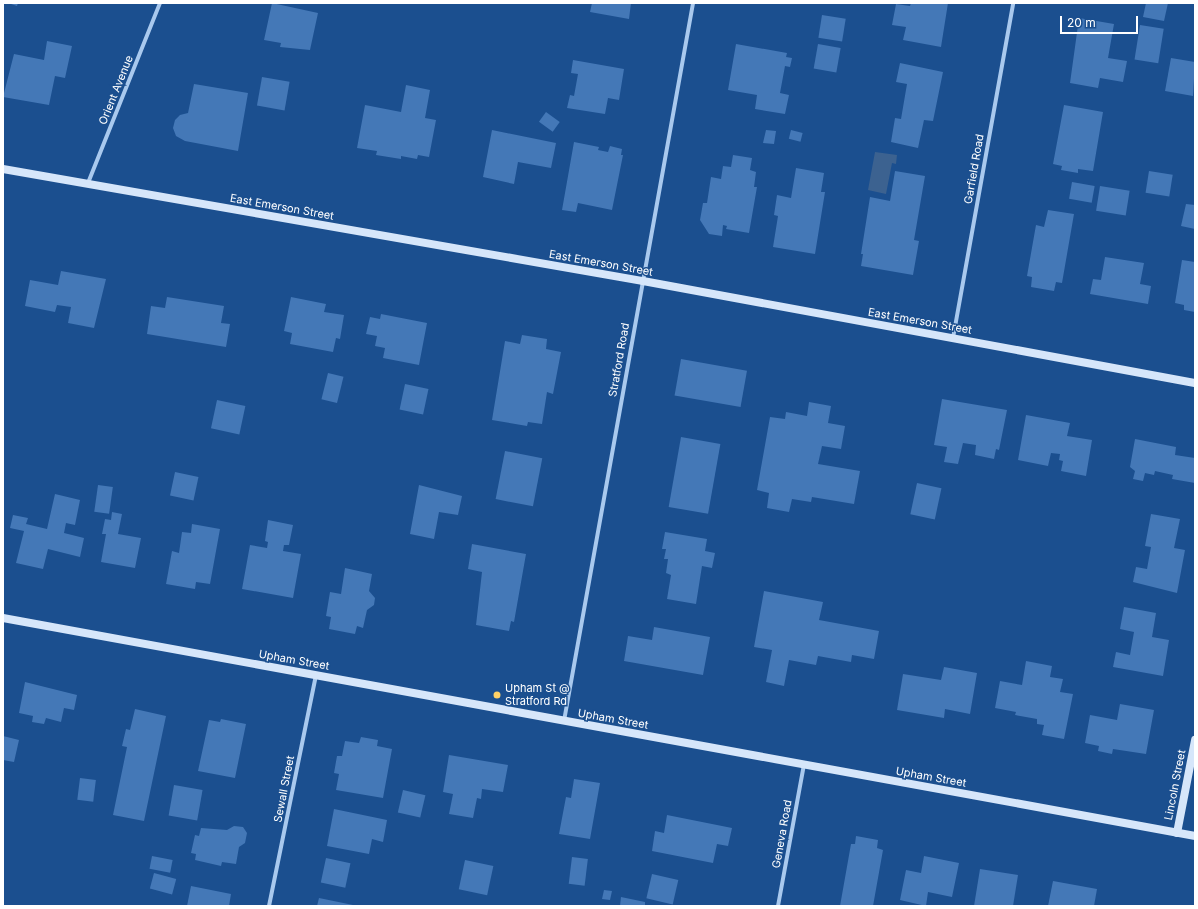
<!DOCTYPE html>
<html>
<head>
<meta charset="utf-8">
<style>
	body { margin:0 }
	#map { position:relative; width:1198px; height:909px; overflow:hidden; background:#1b4f8f; font-family:Inter,sans-serif }
	div>[style] { position:absolute }
	[style*='--x'] { left:calc(var(--x)*1px); top:calc(var(--y)*1px); width:calc(var(--w)*1px); rotate:calc(var(--a)*1deg) }
	.water>* { inset:0; background:#3c6290 }
	.building>* { inset:0; background:#4478b7; transform-origin:0 0 }
	.street>* { height:4px; margin:-2px; padding:0 2px; transform-origin:2px; border-radius:2px; background:#a9c9ee }
	.secondary>* { height:8px; margin:-4px; padding:0 4px; transform-origin:4px; border-radius:4px; background:#d6e6fa }
	.dots>* { width:11px; height:11px; translate:-50% -50%; box-sizing:border-box; border:2px solid #1b4f8f; border-radius:50% }
	span { translate:-50% -50%; white-space:nowrap; text-align:center; line-height:1.15; -webkit-text-stroke:3px #1b4f8f; paint-order:stroke }
	.street-label { font-size:11px; color:#fff }
	.poi-label { font-size:11px; color:#fff }
	.left { translate:0 -50%; text-align:left }
	.frame { position:absolute; inset:0; border:4px solid #fff; pointer-events:none }
	.scale { position:absolute; left:1060px; top:16px; width:78px; height:18px; box-sizing:border-box; border:2px solid #fff; border-top:0; padding-left:5px; font-size:12px; line-height:14px; white-space:nowrap; color:#fff; -webkit-text-stroke:3px #1b4f8f; paint-order:stroke }
</style>
</head>
<body>
<div id="map">
	<div class="water">
		<i style="clip-path:polygon(875px 152px,897px 155px,896px 164px,892px 163px,886px 194px,868px 190px)"></i>
	</div>
	<div class="building">
		<i style="clip-path:polygon(8px 3px,18px 3px,17px 6px)"></i>
		<i style="clip-path:polygon(272px 3px,318px 13px,310px 50px,280px 47px,281px 43px,264px 40px)"></i>
		<i style="clip-path:polygon(592px 3px,631px 3px,629px 19px,590px 12px)"></i>
		<i style="clip-path:polygon(911px 3px,948px 3px,941px 47px,903px 40px,906px 27px,892px 25px,896px 4px,910px 6px)"></i>
		<i style="clip-path:polygon(1146px 3px,1168px 3px,1164px 21px,1143px 17px)"></i>
		<i style="left:822px;top:15px;width:24px;height:23px;rotate:9deg"></i>
		<i style="clip-path:polygon(1079px 18px,1114px 24px,1108px 58px,1127px 61px,1123px 82px,1100px 78px,1098px 88px,1070px 83px)"></i>
		<i style="left:1140px;top:25px;width:24px;height:35px;rotate:9deg"></i>
		<i style="clip-path:polygon(47px 41px,72px 46px,65px 78px,55px 76px,49px 105px,3px 97px,14px 54px,44px 60px)"></i>
		<i style="clip-path:polygon(736px 44px,787px 53px,786px 57px,792px 58px,790px 67px,785px 66px,780px 93px,789px 95px,785px 114px,755px 109px,757px 95px,728px 90px)"></i>
		<i style="left:818px;top:44px;width:23px;height:25px;rotate:10deg"></i>
		<i style="clip-path:polygon(1171px 58px,1195px 62px,1193px 96px,1165px 91px)"></i>
		<i style="clip-path:polygon(573px 60px,624px 69px,619px 100px,608px 98px,605px 114px,567px 108px,570px 95px,574px 96px,578px 74px,571px 73px)"></i>
		<i style="clip-path:polygon(900px 63px,943px 72px,933px 121px,924px 120px,918px 148px,891px 142px,895px 118px,901px 119px,907px 84px,896px 82px)"></i>
		<i style="left:262px;top:77px;width:28px;height:29px;rotate:10deg"></i>
		<i style="clip-path:polygon(194px 84px,248px 93px,238px 151px,185px 141px,176px 136px,173px 128px,175px 120px,180px 115px,188px 113px)"></i>
		<i style="clip-path:polygon(406px 85px,430px 90px,425px 118px,436px 120px,429px 157px,418px 155px,417px 159px,401px 156px,401px 159px,376px 155px,377px 151px,357px 148px,365px 105px,401px 112px)"></i>
		<i style="clip-path:polygon(1064px 105px,1103px 112px,1093px 171px,1078px 169px,1078px 173px,1061px 170px,1062px 166px,1053px 164px)"></i>
		<i style="left:546px;top:112px;width:17px;height:12px;rotate:36deg"></i>
		<i style="clip-path:polygon(492px 130px,556px 143px,551px 168px,518px 162px,514px 184px,483px 177px)"></i>
		<i style="clip-path:polygon(766px 130px,776px 131px,774px 144px,763px 143px)"></i>
		<i style="left:791px;top:130px;width:12px;height:9px;rotate:14deg"></i>
		<i style="clip-path:polygon(574px 142px,599px 147px,598px 150px,608px 152px,610px 146px,622px 149px,621px 155px,623px 155px,612px 210px,578px 203px,576px 212px,562px 210px)"></i>
		<i style="clip-path:polygon(733px 155px,752px 158px,750px 170px,756px 172px,754px 187px,757px 187px,749px 233px,726px 229px,727px 226px,723px 225px,722px 236px,709px 234px,700px 220px,703px 203px,707px 203px,711px 177px,721px 179px,723px 166px,731px 167px)"></i>
		<i style="clip-path:polygon(796px 168px,824px 173px,821px 192px,825px 192px,815px 254px,773px 247px,778px 216px,774px 215px,777px 195px,791px 198px)"></i>
		<i style="clip-path:polygon(895px 171px,925px 176px,914px 240px,919px 241px,913px 275px,861px 266px,863px 254px,861px 254px,870px 197px,890px 201px)"></i>
		<i style="left:1149px;top:171px;width:24px;height:22px;rotate:9deg"></i>
		<i style="left:1072px;top:182px;width:23px;height:17px;rotate:10deg"></i>
		<i style="left:1100px;top:186px;width:30px;height:25px;rotate:9deg"></i>
		<i style="clip-path:polygon(1186px 204px,1195px 205px,1195px 229px,1181px 226px)"></i>
		<i style="clip-path:polygon(1048px 210px,1074px 214px,1062px 283px,1056px 282px,1054px 291px,1031px 287px,1032px 277px,1027px 276px,1036px 225px,1044px 227px)"></i>
		<i style="clip-path:polygon(1105px 257px,1144px 263px,1140px 284px,1151px 286px,1148px 304px,1090px 294px,1093px 279px,1101px 280px)"></i>
		<i style="clip-path:polygon(1182px 260px,1195px 262px,1195px 312px,1184px 310px,1184px 305px,1175px 303px)"></i>
		<i style="clip-path:polygon(61px 271px,106px 279px,94px 328px,68px 323px,71px 307px,57px 305px,55px 312px,25px 306px,30px 280px,58px 285px)"></i>
		<i style="clip-path:polygon(167px 297px,224px 306px,221px 323px,230px 324px,226px 347px,147px 334px,151px 306px,165px 308px)"></i>
		<i style="clip-path:polygon(291px 297px,326px 304px,324px 312px,344px 315px,340px 339px,336px 338px,333px 352px,290px 344px,292px 333px,284px 331px)"></i>
		<i style="clip-path:polygon(381px 314px,427px 323px,419px 365px,383px 358px,385px 348px,375px 346px,377px 336px,366px 334px,370px 317px,380px 319px)"></i>
		<i style="clip-path:polygon(522px 335px,547px 339px,546px 349px,561px 352px,553px 394px,547px 392px,542px 424px,528px 422px,527px 426px,492px 420px,505px 341px,520px 344px)"></i>
		<i style="left:681px;top:359px;width:67px;height:37px;rotate:10deg"></i>
		<i style="left:328px;top:373px;width:16px;height:27px;rotate:14deg"></i>
		<i style="left:405px;top:384px;width:24px;height:26px;rotate:12deg"></i>
		<i style="clip-path:polygon(942px 399px,1007px 410px,999px 450px,996px 449px,994px 459px,975px 455px,976px 445px,963px 443px,958px 464px,944px 462px,947px 447px,934px 445px)"></i>
		<i style="left:217px;top:400px;width:29px;height:29px;rotate:12deg"></i>
		<i style="clip-path:polygon(809px 402px,831px 406px,828px 423px,845px 426px,841px 449px,822px 446px,818px 464px,860px 471px,854px 504px,812px 497px,811px 502px,792px 499px,789px 512px,767px 508px,769px 493px,757px 490px,770px 417px,785px 419px,786px 412px,807px 416px)"></i>
		<i style="clip-path:polygon(1026px 415px,1070px 423px,1067px 436px,1092px 440px,1086px 476px,1061px 471px,1063px 461px,1059px 460px,1060px 454px,1051px 453px,1048px 466px,1018px 460px)"></i>
		<i style="left:681px;top:437px;width:40px;height:71px;rotate:10deg"></i>
		<i style="clip-path:polygon(1135px 439px,1176px 447px,1175px 455px,1195px 458px,1195px 483px,1172px 479px,1173px 475px,1155px 471px,1154px 475px,1145px 473px,1143px 481px,1133px 479px,1135px 471px,1130px 467px)"></i>
		<i style="left:505px;top:451px;width:38px;height:49px;rotate:11deg"></i>
		<i style="left:175px;top:472px;width:24px;height:24px;rotate:12deg"></i>
		<i style="left:917px;top:483px;width:25px;height:32px;rotate:12deg"></i>
		<i style="left:98px;top:485px;width:15px;height:27px;rotate:8deg"></i>
		<i style="clip-path:polygon(419px 485px,462px 496px,458px 515px,439px 512px,434px 539px,410px 534px)"></i>
		<i style="clip-path:polygon(55px 494px,80px 500px,75px 525px,66px 523px,64px 533px,84px 538px,80px 557px,48px 549px,43px 569px,16px 563px,24px 531px,10px 528px,13px 515px,28px 518px,26px 524px,47px 529px)"></i>
		<i style="clip-path:polygon(112px 512px,122px 514px,118px 534px,141px 538px,135px 568px,101px 562px,106px 534px,102px 534px,105px 519px,111px 520px)"></i>
		<i style="clip-path:polygon(1151px 514px,1180px 519px,1174px 548px,1185px 550px,1177px 593px,1133px 582px,1136px 567px,1147px 569px,1151px 547px,1145px 546px)"></i>
		<i style="clip-path:polygon(268px 520px,293px 525px,289px 545px,284px 545px,283px 551px,301px 554px,293px 598px,242px 589px,250px 545px,267px 548px,268px 542px,265px 541px)"></i>
		<i style="clip-path:polygon(192px 524px,220px 529px,210px 584px,196px 582px,195px 589px,166px 584px,172px 551px,179px 553px,182px 532px,191px 533px)"></i>
		<i style="clip-path:polygon(665px 532px,707px 539px,705px 551px,715px 553px,712px 568px,702px 566px,696px 604px,667px 599px,671px 575px,666px 573px,668px 559px,664px 559px,666px 549px,662px 549px)"></i>
		<i style="clip-path:polygon(472px 544px,526px 554px,514px 622px,511px 621px,509px 631px,476px 625px,482px 572px,468px 569px)"></i>
		<i style="clip-path:polygon(345px 568px,372px 574px,369px 591px,375px 598px,374px 605px,367px 610px,363px 628px,357px 626px,355px 634px,329px 629px,331px 617px,326px 616px,330px 592px,341px 594px)"></i>
		<i style="clip-path:polygon(764px 591px,823px 602px,819px 620px,879px 631px,874px 659px,852px 655px,851px 662px,818px 656px,816px 665px,789px 660px,784px 686px,766px 682px,772px 650px,754px 647px)"></i>
		<i style="clip-path:polygon(1124px 607px,1156px 613px,1152px 637px,1169px 640px,1163px 676px,1113px 667px,1116px 652px,1130px 655px,1134px 632px,1120px 629px)"></i>
		<i style="clip-path:polygon(654px 627px,710px 637px,703px 675px,624px 661px,628px 636px,652px 640px)"></i>
		<i style="clip-path:polygon(1026px 661px,1052px 666px,1050px 677px,1063px 679px,1060px 692px,1073px 694px,1064px 739px,1042px 735px,1044px 725px,1037px 724px,1037px 719px,1015px 715px,1016px 712px,995px 708px,1000px 681px,1022px 685px)"></i>
		<i style="clip-path:polygon(944px 667px,977px 673px,970px 714px,945px 709px,944px 718px,897px 710px,903px 674px,941px 680px)"></i>
		<i style="clip-path:polygon(25px 682px,77px 695px,74px 710px,64px 708px,61px 722px,46px 718px,44px 724px,32px 722px,33px 716px,19px 713px)"></i>
		<i style="clip-path:polygon(1120px 704px,1154px 710px,1146px 754px,1113px 749px,1112px 754px,1098px 751px,1099px 746px,1085px 743px,1090px 715px,1117px 720px)"></i>
		<i style="clip-path:polygon(135px 709px,166px 716px,144px 821px,113px 815px,127px 747px,122px 746px,126px 729px,130px 730px)"></i>
		<i style="clip-path:polygon(221px 719px,246px 724px,235px 778px,198px 771px,209px 720px,220px 722px)"></i>
		<i style="clip-path:polygon(3px 736px,19px 740px,14px 762px,3px 760px)"></i>
		<i style="clip-path:polygon(361px 737px,378px 740px,377px 746px,392px 749px,383px 798px,336px 790px,339px 774px,334px 773px,337px 756px,342px 756px,345px 741px,359px 743px)"></i>
		<i style="clip-path:polygon(449px 755px,508px 765px,503px 792px,482px 789px,481px 799px,477px 798px,473px 818px,449px 814px,453px 794px,443px 792px)"></i>
		<i style="left:80px;top:778px;width:16px;height:22px;rotate:7deg"></i>
		<i style="clip-path:polygon(574px 779px,600px 783px,590px 839px,559px 834px,566px 797px,571px 798px)"></i>
		<i style="left:174px;top:785px;width:29px;height:31px;rotate:10deg"></i>
		<i style="left:403px;top:790px;width:23px;height:23px;rotate:13deg"></i>
		<i style="clip-path:polygon(334px 809px,387px 820px,383px 842px,372px 839px,369px 854px,327px 846px)"></i>
		<i style="clip-path:polygon(667px 815px,732px 828px,728px 846px,717px 844px,713px 863px,652px 851px,655px 831px,664px 833px)"></i>
		<i style="clip-path:polygon(234px 826px,243px 827px,247px 833px,245px 843px,239px 847px,236px 864px,222px 862px,221px 866px,195px 860px,196px 854px,191px 853px,195px 835px,199px 836px,201px 828px,227px 830px)"></i>
		<i style="clip-path:polygon(856px 836px,878px 840px,877px 848px,883px 850px,873px 906px,840px 906px,851px 844px,855px 844px)"></i>
		<i style="left:152px;top:856px;width:21px;height:13px;rotate:11deg"></i>
		<i style="clip-path:polygon(924px 856px,959px 863px,952px 897px,928px 892px,926px 906px,900px 900px,906px 870px,921px 873px)"></i>
		<i style="left:572px;top:857px;width:16px;height:27px;rotate:7deg"></i>
		<i style="left:326px;top:858px;width:25px;height:25px;rotate:12deg"></i>
		<i style="left:465px;top:860px;width:29px;height:30px;rotate:12deg"></i>
		<i style="clip-path:polygon(980px 869px,1018px 875px,1013px 906px,974px 906px)"></i>
		<i style="left:154px;top:873px;width:23px;height:16px;rotate:15deg"></i>
		<i style="left:652px;top:874px;width:27px;height:25px;rotate:13deg"></i>
		<i style="clip-path:polygon(1053px 881px,1097px 889px,1094px 906px,1048px 906px)"></i>
		<i style="clip-path:polygon(191px 886px,231px 894px,229px 906px,187px 906px)"></i>
		<i style="clip-path:polygon(604px 890px,612px 891px,610px 900px,602px 899px)"></i>
		<i style="clip-path:polygon(621px 897px,645px 902px,645px 906px,620px 906px)"></i>
		<i style="clip-path:polygon(319px 898px,353px 905px,353px 906px,317px 906px)"></i>
	</div>
	<div class="street">
		<i style="--x:88;--y:183;--w:194;--a:-68.2"></i>
		<i style="--x:953;--y:338;--w:340;--a:-79.8"></i>
		<i style="--x:564;--y:721;--w:729;--a:-79.81"></i>
		<i style="--x:269;--y:906;--w:236;--a:-78.5"></i>
		<i style="--x:778;--y:906;--w:143;--a:-79.6"></i>
	</div>
	<div class="secondary">
		<i style="--x:3;--y:169;--w:650;--a:9.93"></i>
		<i style="--x:643;--y:281;--w:561;--a:10.47"></i>
		<i style="--x:3;--y:618;--w:1212;--a:10.36"></i>
		<i style="--x:1177;--y:833;--w:95;--a:-79"></i>
	</div>
	<div class="dots">
		<i style="left:497px;top:695px;background:#ffd166"></i>
	</div>
	<div class="street-label">
		<span style="left:116px;top:90px;rotate:-68deg">Orient Avenue</span>
		<span style="left:974px;top:169px;rotate:-80deg">Garfield Road</span>
		<span style="left:282px;top:207px;rotate:10deg">East Emerson Street</span>
		<span style="left:601px;top:263px;rotate:10deg">East Emerson Street</span>
		<span style="left:920px;top:321px;rotate:10deg">East Emerson Street</span>
		<span style="left:619px;top:360px;rotate:-80deg">Stratford Road</span>
		<span style="left:294px;top:660px;rotate:10deg">Upham Street</span>
		<span style="left:613px;top:719px;rotate:10deg">Upham Street</span>
		<span style="left:931px;top:777px;rotate:10deg">Upham Street</span>
		<span style="left:1175px;top:785px;rotate:-79deg">Lincoln Street</span>
		<span style="left:284px;top:789px;rotate:-79deg">Sewall Street</span>
		<span style="left:782px;top:834px;rotate:-80deg">Geneva Road</span>
	</div>
	<div class="poi-label">
		<span class="left" style="left:505px;top:695px">Upham St @<br>Stratford Rd</span>
	</div>
	<div class="frame"></div>
	<div class="scale">20 m</div>
</div>
</body>
</html>
